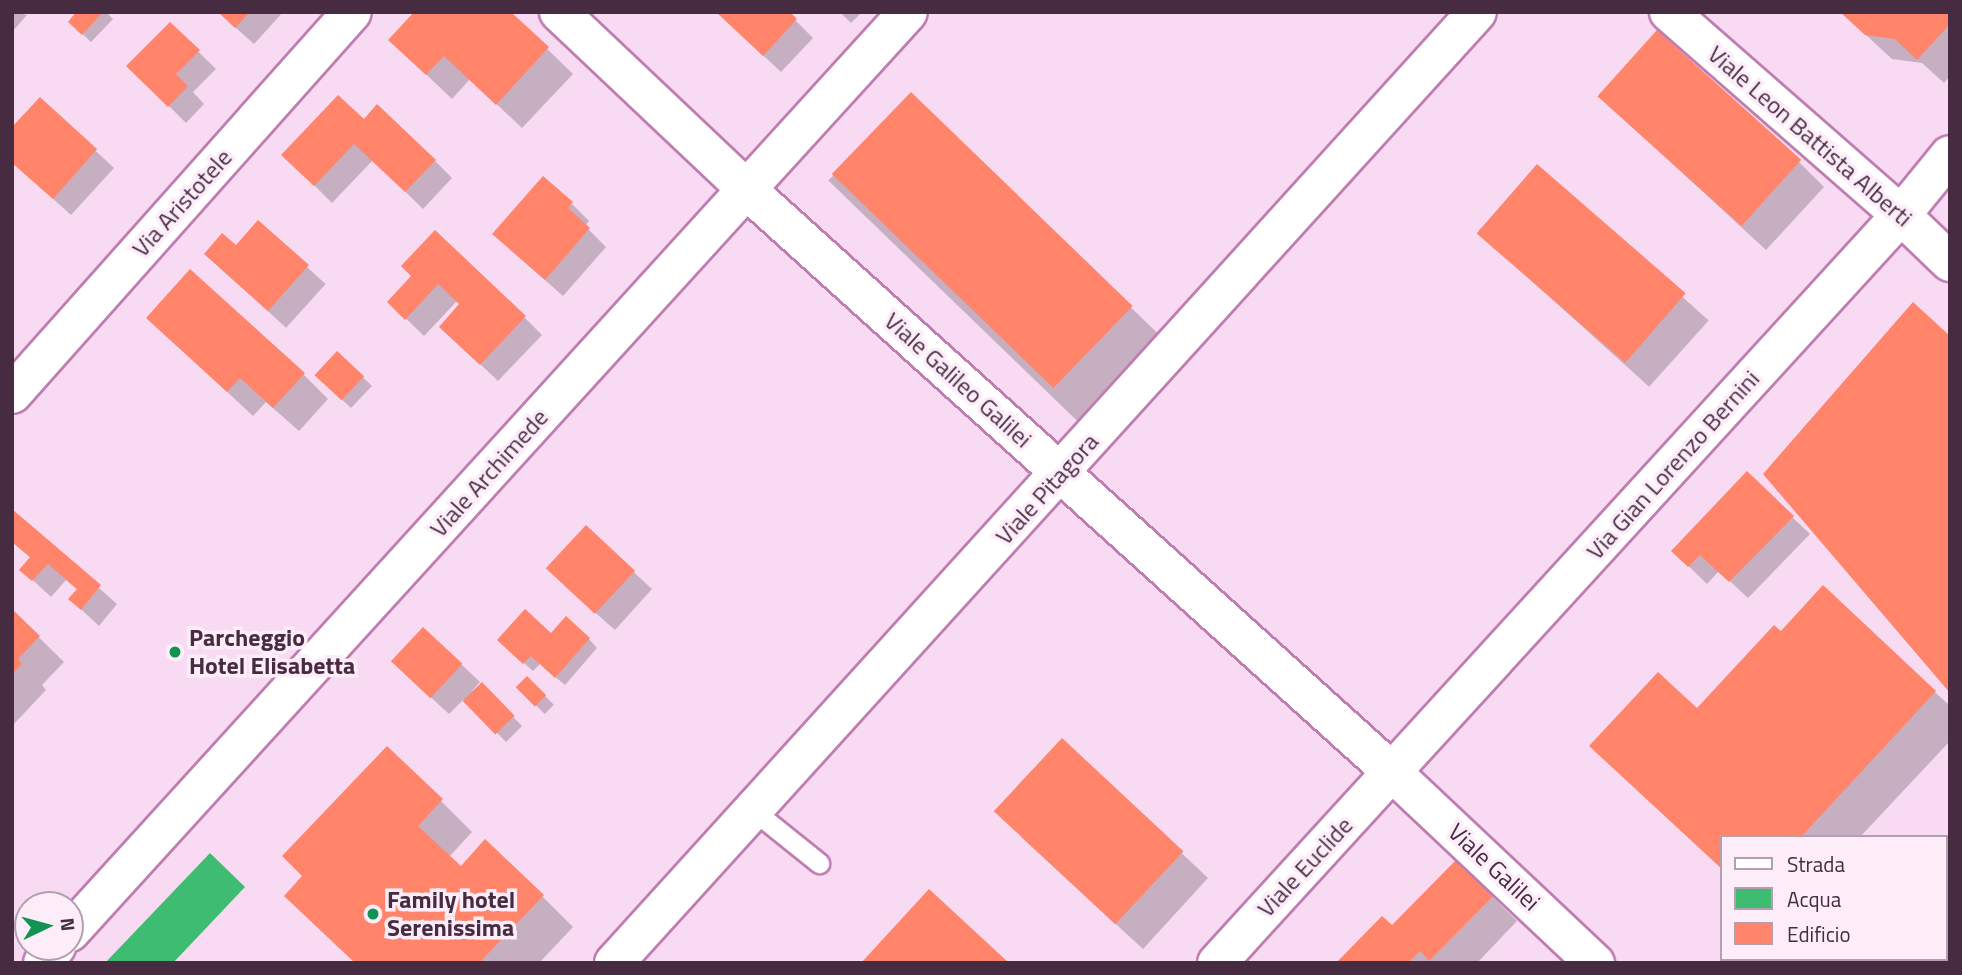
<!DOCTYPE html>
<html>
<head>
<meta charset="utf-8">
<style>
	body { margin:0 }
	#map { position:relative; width:1962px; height:975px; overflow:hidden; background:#f8dbf2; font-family:"Titillium Web",sans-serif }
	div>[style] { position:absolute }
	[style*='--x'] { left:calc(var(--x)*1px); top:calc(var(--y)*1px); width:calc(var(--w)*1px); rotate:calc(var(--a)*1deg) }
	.water>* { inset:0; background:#3ebc72 }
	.shadow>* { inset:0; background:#0003; transform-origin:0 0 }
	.building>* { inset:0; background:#ff846a; transform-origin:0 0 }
	.roads { filter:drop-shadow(2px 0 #bf7db2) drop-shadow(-2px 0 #bf7db2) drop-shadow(0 2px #bf7db2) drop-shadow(0 -2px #bf7db2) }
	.lane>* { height:19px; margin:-9.5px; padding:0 9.5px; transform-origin:9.5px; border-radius:9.5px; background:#fff }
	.street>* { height:38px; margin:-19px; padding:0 19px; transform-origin:19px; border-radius:19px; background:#fff }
	.secondary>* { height:38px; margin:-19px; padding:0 19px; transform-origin:19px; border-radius:19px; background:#fff }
	.dots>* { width:19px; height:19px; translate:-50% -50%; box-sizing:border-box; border:4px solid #fcedf9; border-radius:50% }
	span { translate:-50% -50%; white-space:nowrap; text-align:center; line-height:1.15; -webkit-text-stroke:7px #fcedf9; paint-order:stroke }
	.street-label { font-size:24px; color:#462b41 }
	.poi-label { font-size:24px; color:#462b41; font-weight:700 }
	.left { translate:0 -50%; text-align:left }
	.frame { position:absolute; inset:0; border:14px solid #462b41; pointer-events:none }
	.legend { position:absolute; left:1720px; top:835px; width:228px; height:126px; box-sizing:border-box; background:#fcedf9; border:2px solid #b39faf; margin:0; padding:9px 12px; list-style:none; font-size:21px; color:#462b41 }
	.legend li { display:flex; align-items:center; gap:14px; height:35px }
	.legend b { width:35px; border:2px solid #b39faf }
	.north { position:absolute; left:14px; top:891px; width:70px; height:70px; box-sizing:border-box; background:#fcedf9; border:2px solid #b39faf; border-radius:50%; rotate:85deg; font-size:19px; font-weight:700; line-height:28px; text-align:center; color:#462b41 }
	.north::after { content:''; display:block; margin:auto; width:24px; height:32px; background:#129351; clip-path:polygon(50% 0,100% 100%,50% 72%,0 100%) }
</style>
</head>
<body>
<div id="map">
	<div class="water">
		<i style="clip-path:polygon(210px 853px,245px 887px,173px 963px,105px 963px)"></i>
	</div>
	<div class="shadow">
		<i style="clip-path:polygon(12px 12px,27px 15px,12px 32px)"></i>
		<i style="clip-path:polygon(78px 12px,106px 12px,113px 19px,91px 42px,70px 22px)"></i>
		<i style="clip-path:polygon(218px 12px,283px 12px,254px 44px)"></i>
		<i style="clip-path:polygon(509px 12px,573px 74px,522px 128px,470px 79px,452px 99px,390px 40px)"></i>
		<i style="clip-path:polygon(787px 12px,813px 38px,781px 72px,735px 29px)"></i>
		<i style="clip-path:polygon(840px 12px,862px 12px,851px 23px)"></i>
		<i style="clip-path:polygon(1841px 12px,1950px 12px,1950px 76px,1944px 83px,1922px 63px,1892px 59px)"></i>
		<i style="clip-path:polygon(170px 24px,216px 69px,193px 92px,204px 104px,186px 123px,129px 66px)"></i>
		<i style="left:911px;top:95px;width:349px;height:119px;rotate:44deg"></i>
		<i style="clip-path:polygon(1599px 96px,1799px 162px,1824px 187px,1766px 250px)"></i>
		<i style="clip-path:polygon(40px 99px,114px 168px,71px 215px,12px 162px)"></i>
		<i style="clip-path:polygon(364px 122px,435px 161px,452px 178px,423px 209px,373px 160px,332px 203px,284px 155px)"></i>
		<i style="left:1537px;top:166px;width:231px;height:89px;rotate:42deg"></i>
		<i style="clip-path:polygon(572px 204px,589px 221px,585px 226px,606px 247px,563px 296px,512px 251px)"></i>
		<i style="left:258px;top:223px;width:91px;height:59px;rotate:42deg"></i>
		<i style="clip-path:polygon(403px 266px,524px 317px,542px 335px,498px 381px,459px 344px,461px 305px,457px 301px,424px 336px,389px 302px,413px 276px)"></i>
		<i style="clip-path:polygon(148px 318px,303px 374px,328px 399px,299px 431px,266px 402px,253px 416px)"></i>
		<i style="clip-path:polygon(338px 354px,372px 386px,351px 408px,325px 384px)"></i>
		<i style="clip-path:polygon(12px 511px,117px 604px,99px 626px,70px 599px,78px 590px,66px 580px,51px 597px,22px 570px,32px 559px,12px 542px)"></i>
		<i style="clip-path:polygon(1792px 517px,1810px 534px,1748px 598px,1719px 571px,1707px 584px,1673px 551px)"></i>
		<i style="clip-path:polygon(586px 528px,652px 589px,615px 630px,566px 587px)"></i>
		<i style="clip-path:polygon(1823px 588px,1950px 706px,1950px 741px,1860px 837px,1722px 837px,1722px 869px,1623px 776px,1781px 634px)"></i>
		<i style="clip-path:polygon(12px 611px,64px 662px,42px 685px,46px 690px,12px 726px)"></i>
		<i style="clip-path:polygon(551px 635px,589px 639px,597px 648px,565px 685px,540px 664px,533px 671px,508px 649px)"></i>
		<i style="clip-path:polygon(462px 665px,480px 682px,472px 691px,474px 693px,482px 685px,522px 726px,506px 742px,464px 699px,449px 714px,411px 679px)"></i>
		<i style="left:527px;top:678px;width:38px;height:13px;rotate:45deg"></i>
		<i style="clip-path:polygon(1062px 740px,1208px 878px,1143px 949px,1021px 837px)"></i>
		<i style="clip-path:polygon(441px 801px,472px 832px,449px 857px,461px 868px,542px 896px,573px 927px,539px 963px,356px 963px,305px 877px)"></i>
		<i style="clip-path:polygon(1457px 862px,1517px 921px,1477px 963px,1339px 963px,1392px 928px)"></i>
	</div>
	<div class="building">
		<i style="clip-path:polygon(76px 12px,103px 12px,82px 35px,68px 22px)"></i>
		<i style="clip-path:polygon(218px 12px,250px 12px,235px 28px)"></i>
		<i style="clip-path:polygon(414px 12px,511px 12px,549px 47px,496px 105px,444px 56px,426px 75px,388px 40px)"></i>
		<i style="clip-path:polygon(716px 12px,790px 12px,797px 19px,763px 56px)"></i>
		<i style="clip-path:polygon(1840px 12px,1950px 12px,1950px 24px,1917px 60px,1895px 39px,1865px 35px)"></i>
		<i style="clip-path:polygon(170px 22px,200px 50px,176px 74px,188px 86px,168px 107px,126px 66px)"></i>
		<i style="left:1657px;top:30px;width:194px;height:89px;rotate:42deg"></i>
		<i style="left:911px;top:92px;width:308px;height:114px;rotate:44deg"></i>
		<i style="clip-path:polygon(338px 95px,364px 119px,377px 104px,436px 160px,405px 192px,354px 144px,314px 186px,281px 155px)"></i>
		<i style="clip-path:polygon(40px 97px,97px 149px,53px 199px,12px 163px,12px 127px)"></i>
		<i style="left:1537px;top:164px;width:197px;height:92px;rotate:41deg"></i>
		<i style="clip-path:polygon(543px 176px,573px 202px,568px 208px,590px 228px,545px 280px,492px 234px)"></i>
		<i style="clip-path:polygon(258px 220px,309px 265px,268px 311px,204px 254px,222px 233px,236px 245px)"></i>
		<i style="clip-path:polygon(435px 230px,526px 316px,480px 365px,439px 327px,459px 304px,438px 284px,405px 320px,387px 302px,411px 276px,401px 266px)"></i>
		<i style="clip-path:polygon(190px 269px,305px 373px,273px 408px,240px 378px,227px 392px,146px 318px)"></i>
		<i style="clip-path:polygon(1913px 302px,1950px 336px,1950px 693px,1763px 474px)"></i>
		<i style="left:337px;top:351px;width:37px;height:33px;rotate:43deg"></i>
		<i style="clip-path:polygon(1747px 471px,1794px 516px,1729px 582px,1700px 555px,1688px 567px,1671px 551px)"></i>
		<i style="clip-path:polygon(12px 509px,101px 585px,81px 610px,68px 599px,77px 589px,48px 564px,32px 581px,19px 570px,30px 557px,12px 542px)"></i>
		<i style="left:586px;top:525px;width:67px;height:59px;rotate:43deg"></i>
		<i style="clip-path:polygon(1823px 585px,1936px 691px,1801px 837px,1722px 837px,1722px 869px,1589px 746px,1658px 672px,1697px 708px,1774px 625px,1781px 631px)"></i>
		<i style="clip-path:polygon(12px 609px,40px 636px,18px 659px,22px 664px,12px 674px)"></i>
		<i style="clip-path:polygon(525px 609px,551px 633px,566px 616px,590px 638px,555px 678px,531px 656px,523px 664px,497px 640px)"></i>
		<i style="left:423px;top:627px;width:54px;height:47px;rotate:43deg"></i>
		<i style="left:527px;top:676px;width:27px;height:16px;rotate:45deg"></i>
		<i style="left:482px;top:682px;width:47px;height:27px;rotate:46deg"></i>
		<i style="left:1062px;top:738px;width:166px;height:100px;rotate:43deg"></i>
		<i style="clip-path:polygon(387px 746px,443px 799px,418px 826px,461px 866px,485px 839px,544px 895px,479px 963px,355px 963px,284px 896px,302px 876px,282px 856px)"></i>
		<i style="clip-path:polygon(1457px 859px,1494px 895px,1429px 961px,1420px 951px,1408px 963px,1336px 963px,1382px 916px,1392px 925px)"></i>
		<i style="clip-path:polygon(929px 889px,1009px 963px,861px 963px)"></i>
	</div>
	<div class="roads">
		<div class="lane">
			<i style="--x:753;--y:810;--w:85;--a:38.8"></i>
		</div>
		<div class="street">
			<i style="--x:559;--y:12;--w:259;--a:43.4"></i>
			<i style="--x:747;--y:190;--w:869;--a:42.06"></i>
			<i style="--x:1392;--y:772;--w:279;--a:43.3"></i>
			<i style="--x:1669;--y:12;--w:308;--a:41.2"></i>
			<i style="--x:1901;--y:215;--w:68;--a:43.8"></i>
			<i style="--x:12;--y:394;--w:511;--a:-48.33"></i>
			<i style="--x:70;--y:932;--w:1244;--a:-47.67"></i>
			<i style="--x:43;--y:963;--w:21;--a:-51"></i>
			<i style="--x:614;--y:963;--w:1284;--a:-47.78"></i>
			<i style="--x:1217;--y:963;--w:1014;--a:-47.56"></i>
			<i style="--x:1901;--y:215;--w:77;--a:-50.8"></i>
		</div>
		<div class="secondary">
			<i style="--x:1946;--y:900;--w:6;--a:-45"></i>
			<i style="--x:1892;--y:963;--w:5;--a:-53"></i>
		</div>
	</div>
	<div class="dots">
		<i style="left:175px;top:652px;background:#129351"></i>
		<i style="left:373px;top:914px;background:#129351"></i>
	</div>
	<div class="street-label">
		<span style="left:1810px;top:136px;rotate:41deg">Viale Leon Battista Alberti</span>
		<span style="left:182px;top:203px;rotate:-48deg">Via Aristotele</span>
		<span style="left:958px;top:380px;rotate:42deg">Viale Galileo Galilei</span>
		<span style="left:1673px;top:465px;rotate:-48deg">Via Gian Lorenzo Bernini</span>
		<span style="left:489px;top:473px;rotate:-48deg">Viale Archimede</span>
		<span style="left:1047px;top:489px;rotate:-48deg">Viale Pitagora</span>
		<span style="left:1305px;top:867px;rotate:-47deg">Viale Euclide</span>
		<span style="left:1494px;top:867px;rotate:43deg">Viale Galilei</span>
	</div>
	<div class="poi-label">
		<span class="left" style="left:189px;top:652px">Parcheggio<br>Hotel Elisabetta</span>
		<span class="left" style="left:387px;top:914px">Family hotel<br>Serenissima</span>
	</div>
	<div class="frame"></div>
	<ul class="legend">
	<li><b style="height:9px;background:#fff"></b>Strada</li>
	<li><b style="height:19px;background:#3ebc72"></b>Acqua</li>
	<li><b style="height:19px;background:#ff846a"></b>Edificio</li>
	</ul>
	<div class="north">N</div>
</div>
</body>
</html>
